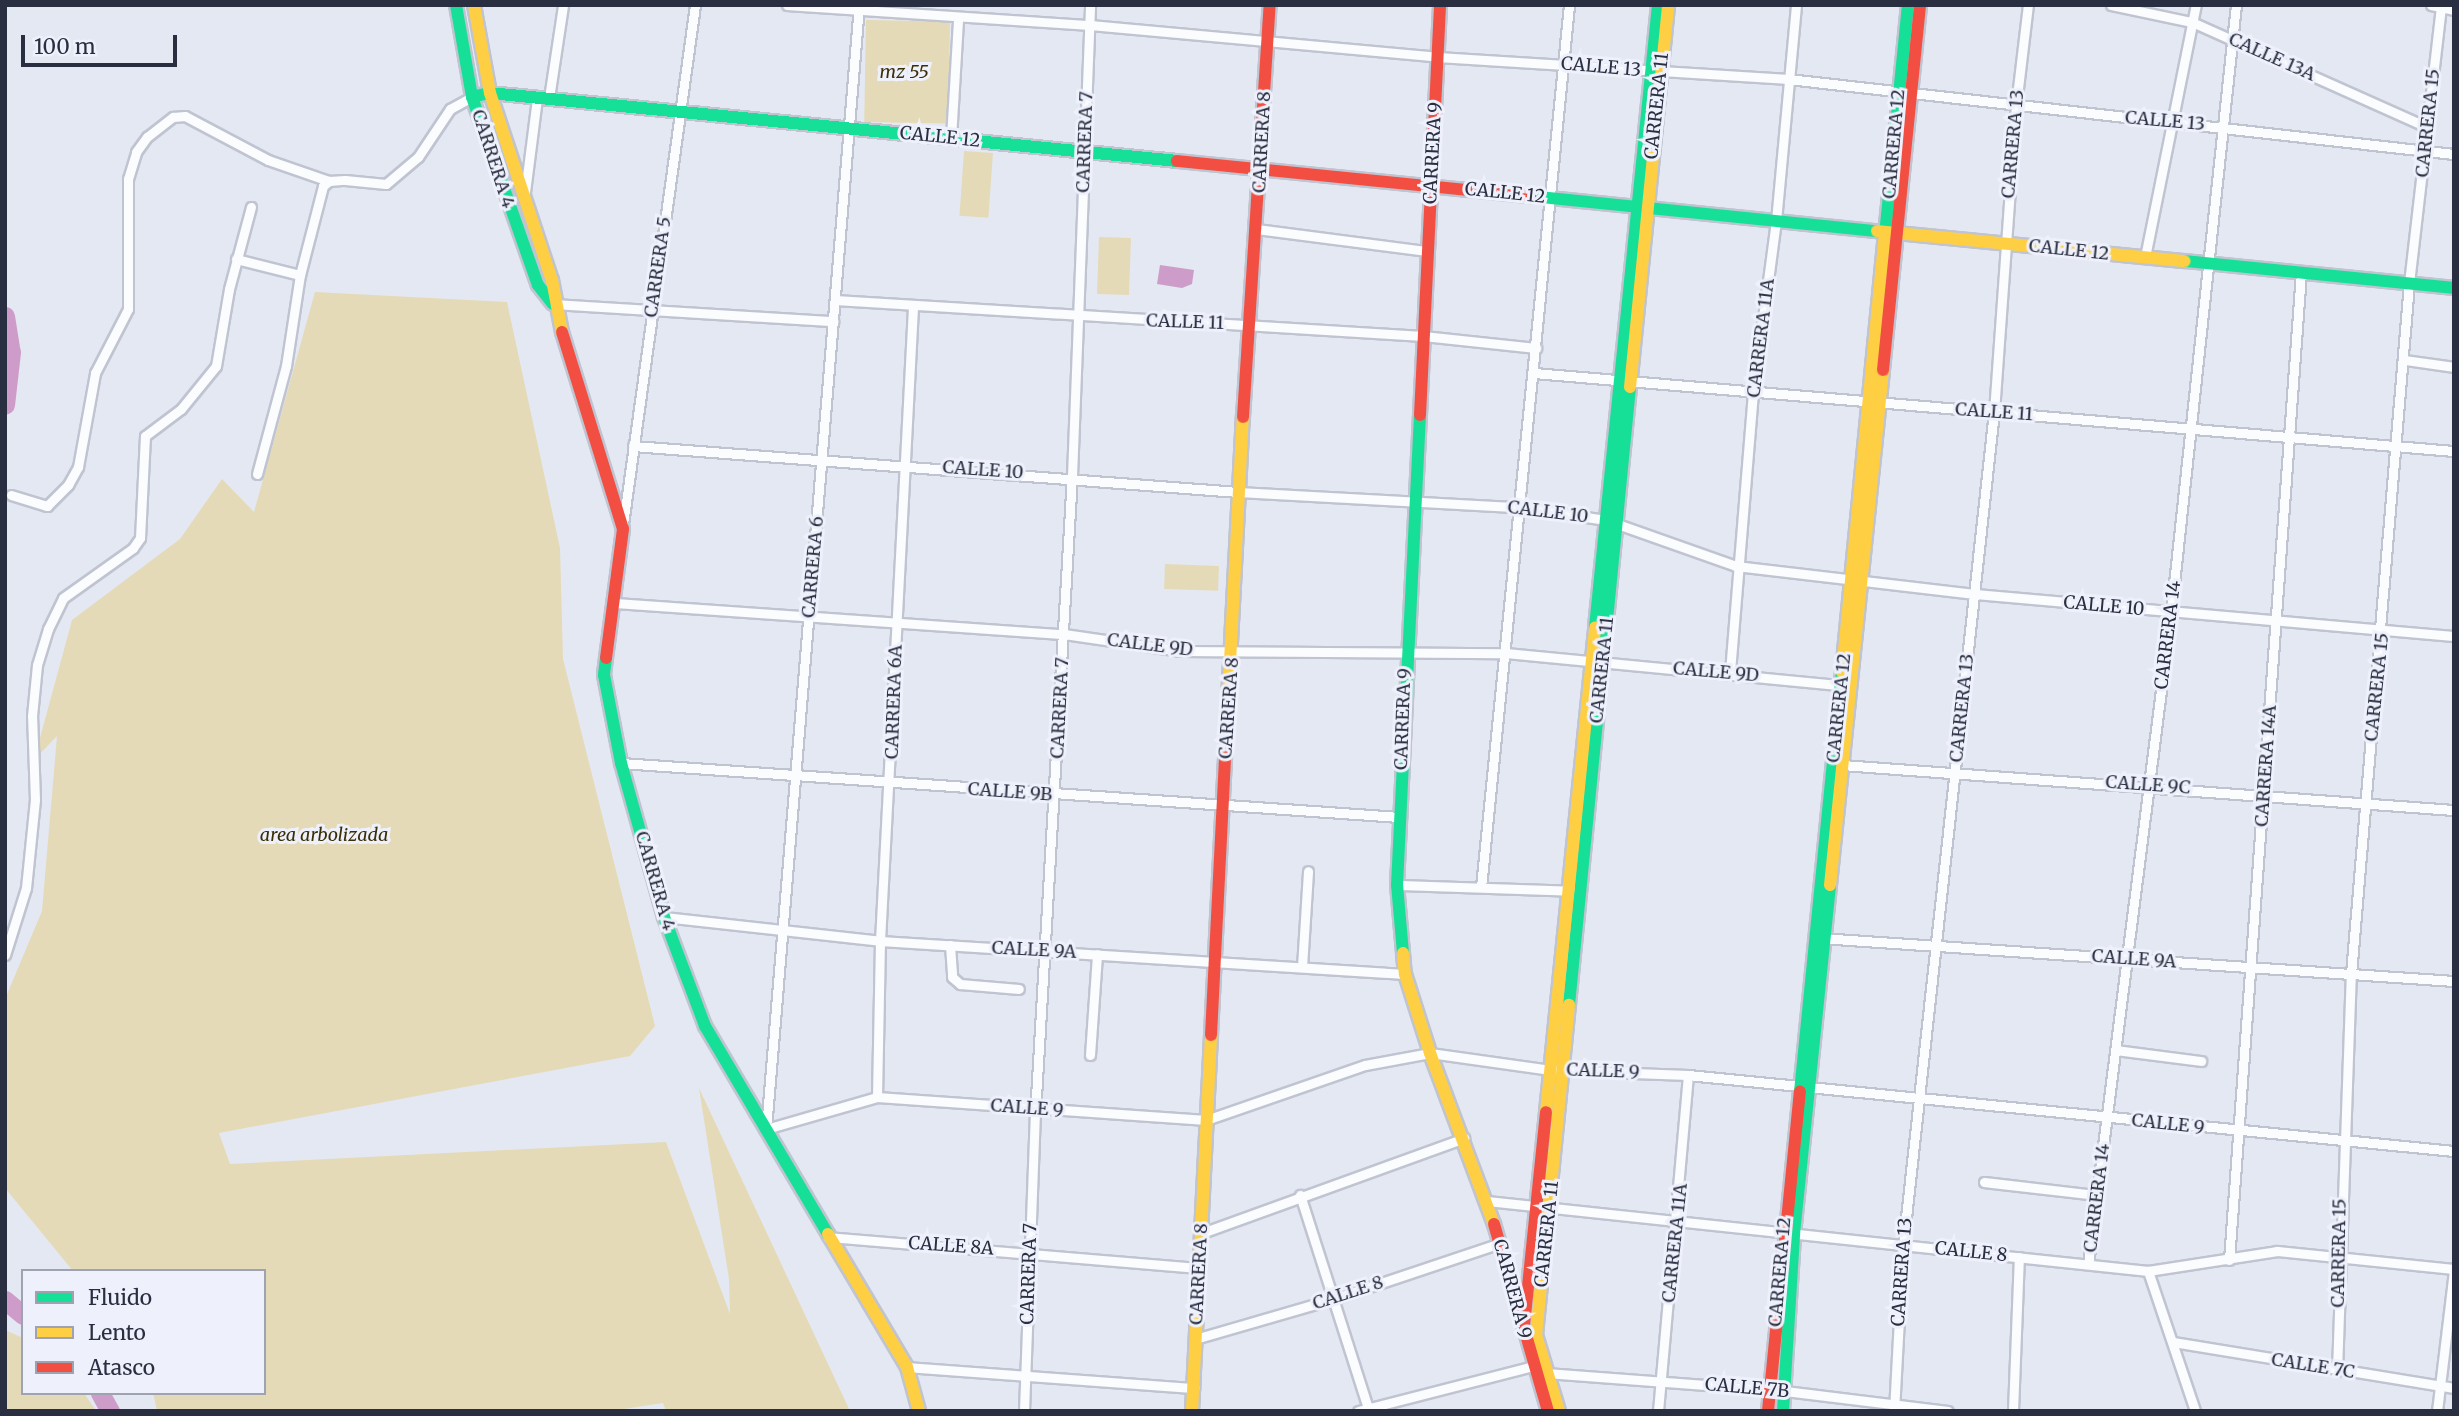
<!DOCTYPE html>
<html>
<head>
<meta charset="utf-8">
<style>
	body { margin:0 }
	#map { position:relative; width:2459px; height:1416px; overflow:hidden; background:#e4e8f2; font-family:Merriweather,serif }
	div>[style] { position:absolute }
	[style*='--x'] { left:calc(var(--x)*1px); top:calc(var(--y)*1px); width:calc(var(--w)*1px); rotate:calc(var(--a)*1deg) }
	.green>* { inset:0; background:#e5dab7; transform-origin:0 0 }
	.water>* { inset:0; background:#ce9cc9 }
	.river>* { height:19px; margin:-9.5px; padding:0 9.5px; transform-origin:9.5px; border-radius:9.5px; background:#ce9cc9 }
	.roads { filter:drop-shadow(2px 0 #c0c4d1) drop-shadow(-2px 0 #c0c4d1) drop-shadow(0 2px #c0c4d1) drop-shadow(0 -2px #c0c4d1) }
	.street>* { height:9px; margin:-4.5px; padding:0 4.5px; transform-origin:4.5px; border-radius:4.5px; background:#fbfcfd }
	.fast>* { height:12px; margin:-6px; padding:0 6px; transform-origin:6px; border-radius:6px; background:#16e098 }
	.slow>* { height:12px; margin:-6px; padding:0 6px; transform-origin:6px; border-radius:6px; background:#ffcf43 }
	.jam>* { height:12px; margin:-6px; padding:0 6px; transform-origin:6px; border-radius:6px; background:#f24e42 }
	span { translate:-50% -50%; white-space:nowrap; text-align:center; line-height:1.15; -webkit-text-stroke:6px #eef1fb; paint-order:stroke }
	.street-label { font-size:18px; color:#292e41 }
	.park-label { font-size:18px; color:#3a2e04; font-style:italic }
	.frame { position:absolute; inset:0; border:7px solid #292e41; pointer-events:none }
	.legend { position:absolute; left:21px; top:1269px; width:245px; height:126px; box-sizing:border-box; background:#eef1fb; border:2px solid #9fa3b1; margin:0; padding:9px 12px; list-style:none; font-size:21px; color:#292e41 }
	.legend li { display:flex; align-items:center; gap:14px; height:35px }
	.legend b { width:35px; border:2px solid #9fa3b1 }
	.scale { position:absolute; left:21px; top:35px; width:156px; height:32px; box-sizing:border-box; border:4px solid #292e41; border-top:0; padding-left:9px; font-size:21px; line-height:24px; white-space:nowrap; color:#292e41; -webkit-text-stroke:5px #eef1fb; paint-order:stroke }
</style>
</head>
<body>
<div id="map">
	<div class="green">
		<i style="left:866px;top:20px;width:84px;height:102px;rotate:1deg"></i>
		<i style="left:964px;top:151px;width:29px;height:65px;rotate:4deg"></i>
		<i style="left:1099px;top:237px;width:32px;height:57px;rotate:2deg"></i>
		<i style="clip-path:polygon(315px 292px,507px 302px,560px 548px,563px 659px,655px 1026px,630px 1056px,219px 1133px,230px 1164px,666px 1142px,730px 1314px,729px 1279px,699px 1088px,850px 1411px,666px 1411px,663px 1403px,611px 1411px,157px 1411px,153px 1393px,264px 1393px,264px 1271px,73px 1271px,5px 1188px,5px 999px,42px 911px,57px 736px,34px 760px,72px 620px,180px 539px,222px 479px,254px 512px)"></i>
		<i style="left:1165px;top:564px;width:54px;height:25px;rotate:2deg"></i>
		<i style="clip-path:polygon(5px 1330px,23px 1338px,23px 1393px,84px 1393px,96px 1411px,5px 1411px)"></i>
	</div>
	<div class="water">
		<i style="clip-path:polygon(1160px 265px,1194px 270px,1192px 284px,1182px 288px,1157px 284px)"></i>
	</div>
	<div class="river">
		<i style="--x:5;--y:316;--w:36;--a:81"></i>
		<i style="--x:11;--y:352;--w:53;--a:96.5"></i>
		<i style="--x:5;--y:1300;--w:23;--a:40"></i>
		<i style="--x:100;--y:1393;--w:21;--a:61"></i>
	</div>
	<div class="roads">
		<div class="street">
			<i style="--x:787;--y:5;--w:303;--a:3.8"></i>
			<i style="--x:1089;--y:25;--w:350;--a:5.2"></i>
			<i style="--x:1438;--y:57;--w:351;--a:3.6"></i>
			<i style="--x:1788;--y:79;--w:670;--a:6.43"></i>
			<i style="--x:859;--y:5;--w:1128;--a:94.73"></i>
			<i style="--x:766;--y:1129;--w:116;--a:-16.1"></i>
			<i style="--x:877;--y:1097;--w:330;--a:4"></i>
			<i style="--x:1206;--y:1120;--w:168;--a:-19.1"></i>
			<i style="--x:1365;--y:1065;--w:66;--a:-10.5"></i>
			<i style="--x:1430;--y:1053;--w:122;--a:8"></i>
			<i style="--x:1551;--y:1070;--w:137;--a:2.1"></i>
			<i style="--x:1688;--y:1075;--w:770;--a:5.67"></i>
			<i style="--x:2111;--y:5;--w:83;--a:11.9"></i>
			<i style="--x:2192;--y:22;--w:257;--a:24.1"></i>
			<i style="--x:2431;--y:5;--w:24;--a:12"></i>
			<i style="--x:549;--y:98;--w:94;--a:-81.4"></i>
			<i style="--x:951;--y:138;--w:119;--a:-86.6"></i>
			<i style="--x:525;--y:192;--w:95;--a:-82.7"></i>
			<i style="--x:1257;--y:229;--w:171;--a:7.4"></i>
			<i style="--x:2145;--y:257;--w:257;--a:-78.6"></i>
			<i style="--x:236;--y:259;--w:66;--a:14"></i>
			<i style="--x:835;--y:300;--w:589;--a:3.5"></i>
			<i style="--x:1423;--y:336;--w:114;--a:6.1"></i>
			<i style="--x:553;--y:304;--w:281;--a:3.5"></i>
			<i style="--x:2405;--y:360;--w:49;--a:8.1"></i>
			<i style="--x:1534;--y:373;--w:923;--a:4.85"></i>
			<i style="--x:633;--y:446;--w:607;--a:4.35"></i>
			<i style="--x:1238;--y:492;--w:280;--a:3.1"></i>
			<i style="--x:1518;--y:507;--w:89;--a:8.4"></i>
			<i style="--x:1606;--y:520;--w:138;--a:19.5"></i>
			<i style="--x:1736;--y:566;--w:240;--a:6.7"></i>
			<i style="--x:1974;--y:594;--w:482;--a:5"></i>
			<i style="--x:257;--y:474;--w:112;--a:-75"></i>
			<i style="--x:286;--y:366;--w:92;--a:-81.3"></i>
			<i style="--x:300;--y:275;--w:92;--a:-75.5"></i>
			<i style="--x:323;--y:186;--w:8;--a:-40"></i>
			<i style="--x:329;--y:181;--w:16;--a:-4"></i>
			<i style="--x:345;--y:180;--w:41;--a:5.6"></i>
			<i style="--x:386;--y:184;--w:42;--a:-40.2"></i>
			<i style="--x:418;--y:157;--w:58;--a:-56.3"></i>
			<i style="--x:450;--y:109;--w:25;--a:-29"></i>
			<i style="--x:11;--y:495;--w:38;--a:17"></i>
			<i style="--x:47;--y:506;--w:30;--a:-45"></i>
			<i style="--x:68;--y:485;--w:21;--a:-61"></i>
			<i style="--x:78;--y:467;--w:96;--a:-79.7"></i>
			<i style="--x:95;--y:373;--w:72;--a:-62.7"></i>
			<i style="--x:128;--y:309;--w:130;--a:-90"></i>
			<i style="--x:128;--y:179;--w:28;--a:-73"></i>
			<i style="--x:136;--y:152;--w:19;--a:-54"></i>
			<i style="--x:147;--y:137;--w:33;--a:-38"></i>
			<i style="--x:173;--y:117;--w:12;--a:-5"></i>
			<i style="--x:185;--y:116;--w:94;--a:27.9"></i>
			<i style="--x:268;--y:160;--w:65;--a:19"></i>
			<i style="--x:623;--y:524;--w:524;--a:-82.1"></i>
			<i style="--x:616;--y:603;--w:449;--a:4"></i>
			<i style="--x:1064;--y:634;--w:118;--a:8.3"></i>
			<i style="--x:1181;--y:651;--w:324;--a:0.4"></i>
			<i style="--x:1505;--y:653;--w:343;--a:5.5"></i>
			<i style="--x:1730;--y:672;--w:280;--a:-85.3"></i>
			<i style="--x:1753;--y:393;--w:174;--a:-82.4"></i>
			<i style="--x:1776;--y:221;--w:217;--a:-84.7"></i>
			<i style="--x:621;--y:763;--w:781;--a:3.97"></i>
			<i style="--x:1842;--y:765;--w:614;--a:4.21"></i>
			<i style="--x:1397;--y:885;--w:177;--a:1.9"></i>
			<i style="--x:1481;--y:887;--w:886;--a:-84.3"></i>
			<i style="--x:664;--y:917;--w:217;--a:6.3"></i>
			<i style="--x:880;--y:941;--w:526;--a:3.6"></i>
			<i style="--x:1820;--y:938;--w:635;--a:3.88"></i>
			<i style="--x:950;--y:945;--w:32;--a:86"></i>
			<i style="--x:952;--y:977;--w:11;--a:41"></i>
			<i style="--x:960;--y:984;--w:59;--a:4.8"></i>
			<i style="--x:5;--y:955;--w:70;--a:-72.6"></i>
			<i style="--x:26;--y:888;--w:88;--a:-84.2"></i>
			<i style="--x:35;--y:800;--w:84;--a:-92"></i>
			<i style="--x:32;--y:716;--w:51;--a:-84.4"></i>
			<i style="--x:37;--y:665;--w:38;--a:-73"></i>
			<i style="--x:48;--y:629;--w:34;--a:-64"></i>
			<i style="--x:63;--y:598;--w:86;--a:-35.5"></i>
			<i style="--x:133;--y:548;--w:12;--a:-55"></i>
			<i style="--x:140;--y:538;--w:102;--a:-87.2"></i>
			<i style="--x:145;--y:436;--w:45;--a:-36.9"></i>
			<i style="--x:181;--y:409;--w:55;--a:-50.9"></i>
			<i style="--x:216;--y:366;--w:78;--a:-80.4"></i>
			<i style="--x:229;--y:289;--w:85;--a:-75"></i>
			<i style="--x:1302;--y:967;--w:96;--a:-86.4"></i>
			<i style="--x:2116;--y:1050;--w:86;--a:7.4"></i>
			<i style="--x:1090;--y:1055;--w:101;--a:-86"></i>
			<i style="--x:877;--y:1097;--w:156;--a:-88.9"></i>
			<i style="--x:880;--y:941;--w:635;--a:-87.02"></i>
			<i style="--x:1984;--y:1182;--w:114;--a:6.6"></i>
			<i style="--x:1300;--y:1195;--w:227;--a:72.3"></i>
			<i style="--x:1487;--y:1201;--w:665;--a:6.05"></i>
			<i style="--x:2148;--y:1271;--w:131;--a:-8.8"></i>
			<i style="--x:2277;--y:1251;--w:178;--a:5.8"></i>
			<i style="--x:1202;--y:1233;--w:279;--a:-19.9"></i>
			<i style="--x:828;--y:1237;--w:373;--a:4.8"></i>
			<i style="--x:2229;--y:1260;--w:990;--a:-85.83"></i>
			<i style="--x:2088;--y:1264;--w:657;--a:-82.75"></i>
			<i style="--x:2171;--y:612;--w:610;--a:-83.89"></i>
			<i style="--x:2148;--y:1271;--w:148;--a:71.4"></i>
			<i style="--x:1195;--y:1339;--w:144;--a:-16.2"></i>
			<i style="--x:1333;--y:1299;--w:176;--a:-18.5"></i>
			<i style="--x:2173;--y:1342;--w:285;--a:9.3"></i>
			<i style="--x:907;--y:1367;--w:288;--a:4.2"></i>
			<i style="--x:2337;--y:1371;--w:397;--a:-88"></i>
			<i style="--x:2351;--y:974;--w:693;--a:-85.2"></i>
			<i style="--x:2409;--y:283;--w:280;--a:-83.4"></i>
			<i style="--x:1546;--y:1373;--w:240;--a:4.3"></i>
			<i style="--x:1785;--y:1391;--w:164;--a:7"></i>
			<i style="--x:1024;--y:1411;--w:296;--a:-87.9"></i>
			<i style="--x:1035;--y:1115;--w:640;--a:-86.69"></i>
			<i style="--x:1072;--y:476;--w:471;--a:-87.8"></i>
			<i style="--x:1358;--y:1411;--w:181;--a:-14.4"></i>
			<i style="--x:1658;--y:1411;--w:337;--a:-84.9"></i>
			<i style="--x:1894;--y:1411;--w:166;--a:-86.9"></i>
			<i style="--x:1903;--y:1245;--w:838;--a:-83.77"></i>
			<i style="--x:1994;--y:412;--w:308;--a:-85.9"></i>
			<i style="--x:2016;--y:105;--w:101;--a:-83.2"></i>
			<i style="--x:2013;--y:1411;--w:154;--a:-87.8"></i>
			<i style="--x:2437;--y:1411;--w:141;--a:-83.1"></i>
		</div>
		<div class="fast">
			<i style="--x:456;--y:5;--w:93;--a:80.1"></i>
			<i style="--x:472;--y:97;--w:199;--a:70.7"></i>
			<i style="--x:538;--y:285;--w:24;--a:52"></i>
			<i style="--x:472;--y:97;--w:18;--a:-13"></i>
			<i style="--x:490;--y:93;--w:690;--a:5.65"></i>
			<i style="--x:1530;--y:196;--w:349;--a:5.8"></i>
			<i style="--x:1885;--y:235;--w:231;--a:-84.3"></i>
			<i style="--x:2185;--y:261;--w:270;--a:5.7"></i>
			<i style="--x:1595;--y:627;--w:625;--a:-84.22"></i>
			<i style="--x:606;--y:658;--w:17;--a:97"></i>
			<i style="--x:604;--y:675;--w:90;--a:79.1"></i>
			<i style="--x:621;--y:763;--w:160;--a:74.4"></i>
			<i style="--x:664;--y:917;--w:116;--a:69.4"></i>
			<i style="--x:705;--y:1026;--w:242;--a:59.4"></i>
			<i style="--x:1403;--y:953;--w:68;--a:-95"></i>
			<i style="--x:1397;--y:885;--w:471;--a:-87.2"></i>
			<i style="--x:1569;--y:1005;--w:621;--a:-84.36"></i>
			<i style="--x:1800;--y:1092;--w:422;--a:-84.3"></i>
			<i style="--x:1783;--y:1411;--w:177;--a:-86.4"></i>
			<i style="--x:1794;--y:1234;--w:351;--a:-84.1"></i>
		</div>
		<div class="slow">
			<i style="--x:474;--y:5;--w:89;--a:79.7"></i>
			<i style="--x:490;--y:93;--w:197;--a:71.7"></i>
			<i style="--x:552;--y:280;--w:53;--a:79.1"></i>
			<i style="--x:1877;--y:231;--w:309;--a:5.6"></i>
			<i style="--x:1630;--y:387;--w:384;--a:-84.3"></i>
			<i style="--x:1842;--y:672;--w:439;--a:-84.4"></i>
			<i style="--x:1226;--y:738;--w:321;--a:-87"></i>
			<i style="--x:1830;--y:885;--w:518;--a:-84.12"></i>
			<i style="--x:1403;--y:953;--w:21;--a:85"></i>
			<i style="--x:1405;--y:974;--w:83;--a:72.4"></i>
			<i style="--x:1430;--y:1053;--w:183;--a:69.5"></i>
			<i style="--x:1546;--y:1112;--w:487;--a:-84.2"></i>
			<i style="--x:828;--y:1234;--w:155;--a:59.3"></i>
			<i style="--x:907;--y:1367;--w:46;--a:74.7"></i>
			<i style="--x:1192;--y:1411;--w:376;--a:-87.1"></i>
			<i style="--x:1559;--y:1411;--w:79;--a:-106.8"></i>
			<i style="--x:1536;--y:1335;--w:332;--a:-84.3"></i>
		</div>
		<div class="jam">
			<i style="--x:1177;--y:161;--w:355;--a:5.7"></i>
			<i style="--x:562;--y:332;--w:206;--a:72.8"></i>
			<i style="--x:623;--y:529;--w:130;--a:97.5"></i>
			<i style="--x:1883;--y:370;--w:367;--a:-84.2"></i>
			<i style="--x:1420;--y:415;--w:410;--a:-87.2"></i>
			<i style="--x:1243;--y:417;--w:413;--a:-86.3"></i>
			<i style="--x:1211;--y:1035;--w:297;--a:-87.1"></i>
			<i style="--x:1494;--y:1224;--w:195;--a:73.9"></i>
			<i style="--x:1524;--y:1325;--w:214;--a:-84.1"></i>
			<i style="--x:1768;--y:1411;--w:321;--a:-84.3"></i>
		</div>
	</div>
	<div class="street-label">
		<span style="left:2272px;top:57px;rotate:24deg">CALLE 13A</span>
		<span style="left:1601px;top:67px;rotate:5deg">CALLE 13</span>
		<span style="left:1657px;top:106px;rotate:-84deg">CARRERA 11</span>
		<span style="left:2165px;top:121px;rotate:5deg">CALLE 13</span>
		<span style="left:2428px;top:123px;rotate:-84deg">CARRERA 15</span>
		<span style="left:940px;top:137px;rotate:6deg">CALLE 12</span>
		<span style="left:1085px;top:142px;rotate:-88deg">CARRERA 7</span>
		<span style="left:1262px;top:142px;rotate:-87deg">CARRERA 8</span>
		<span style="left:1894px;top:144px;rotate:-85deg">CARRERA 12</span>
		<span style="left:2013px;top:144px;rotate:-85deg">CARRERA 13</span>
		<span style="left:1433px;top:153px;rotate:-87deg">CARRERA 9</span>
		<span style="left:493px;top:159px;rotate:72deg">CARRERA 4</span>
		<span style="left:1505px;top:193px;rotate:6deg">CALLE 12</span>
		<span style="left:2069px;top:250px;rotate:6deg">CALLE 12</span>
		<span style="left:658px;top:267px;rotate:-82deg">CARRERA 5</span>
		<span style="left:1185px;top:322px;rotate:2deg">CALLE 11</span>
		<span style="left:1761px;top:338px;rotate:-83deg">CARRERA 11A</span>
		<span style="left:1994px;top:412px;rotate:4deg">CALLE 11</span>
		<span style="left:983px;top:470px;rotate:4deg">CALLE 10</span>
		<span style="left:1548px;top:512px;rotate:7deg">CALLE 10</span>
		<span style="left:813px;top:567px;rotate:-85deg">CARRERA 6</span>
		<span style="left:2104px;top:606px;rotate:5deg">CALLE 10</span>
		<span style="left:2168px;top:635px;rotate:-83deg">CARRERA 14</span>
		<span style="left:1150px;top:645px;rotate:7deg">CALLE 9D</span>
		<span style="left:1602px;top:670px;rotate:-84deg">CARRERA 11</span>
		<span style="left:1716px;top:672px;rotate:5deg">CALLE 9D</span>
		<span style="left:2377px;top:687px;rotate:-84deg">CARRERA 15</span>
		<span style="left:894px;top:702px;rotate:-88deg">CARRERA 6A</span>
		<span style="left:1060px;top:708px;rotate:-87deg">CARRERA 7</span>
		<span style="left:1229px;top:708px;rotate:-86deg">CARRERA 8</span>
		<span style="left:1839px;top:708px;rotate:-84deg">CARRERA 12</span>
		<span style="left:1962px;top:708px;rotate:-84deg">CARRERA 13</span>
		<span style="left:1403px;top:719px;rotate:-88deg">CARRERA 9</span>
		<span style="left:2266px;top:766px;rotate:-86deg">CARRERA 14A</span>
		<span style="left:2148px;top:785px;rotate:4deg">CALLE 9C</span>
		<span style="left:1010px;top:792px;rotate:4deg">CALLE 9B</span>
		<span style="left:655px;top:881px;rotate:74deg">CARRERA 4</span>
		<span style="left:1034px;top:950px;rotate:3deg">CALLE 9A</span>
		<span style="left:2134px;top:959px;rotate:4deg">CALLE 9A</span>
		<span style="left:1603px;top:1071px;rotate:2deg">CALLE 9</span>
		<span style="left:1027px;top:1108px;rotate:4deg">CALLE 9</span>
		<span style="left:2168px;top:1124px;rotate:6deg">CALLE 9</span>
		<span style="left:2097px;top:1198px;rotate:-83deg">CARRERA 14</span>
		<span style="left:1547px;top:1234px;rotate:-84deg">CARRERA 11</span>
		<span style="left:1675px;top:1243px;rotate:-84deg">CARRERA 11A</span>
		<span style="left:951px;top:1246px;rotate:4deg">CALLE 8A</span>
		<span style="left:1971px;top:1252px;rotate:6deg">CALLE 8</span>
		<span style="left:2339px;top:1253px;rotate:-89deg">CARRERA 15</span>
		<span style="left:1780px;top:1272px;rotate:-85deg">CARRERA 12</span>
		<span style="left:1902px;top:1272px;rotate:-86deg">CARRERA 13</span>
		<span style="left:1029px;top:1274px;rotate:-88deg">CARRERA 7</span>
		<span style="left:1199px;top:1274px;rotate:-87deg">CARRERA 8</span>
		<span style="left:1512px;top:1289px;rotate:75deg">CARRERA 9</span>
		<span style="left:1348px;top:1293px;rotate:-18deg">CALLE 8</span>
		<span style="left:2313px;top:1366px;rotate:9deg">CALLE 7C</span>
		<span style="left:1747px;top:1388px;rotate:5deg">CALLE 7B</span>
	</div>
	<div class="park-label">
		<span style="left:904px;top:72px">mz 55</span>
		<span style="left:324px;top:835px">area arbolizada</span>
	</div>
	<div class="frame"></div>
	<ul class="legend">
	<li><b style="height:9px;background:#16e098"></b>Fluido</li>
	<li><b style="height:9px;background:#ffcf43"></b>Lento</li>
	<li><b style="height:9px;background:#f24e42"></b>Atasco</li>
	</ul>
	<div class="scale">100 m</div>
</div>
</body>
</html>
